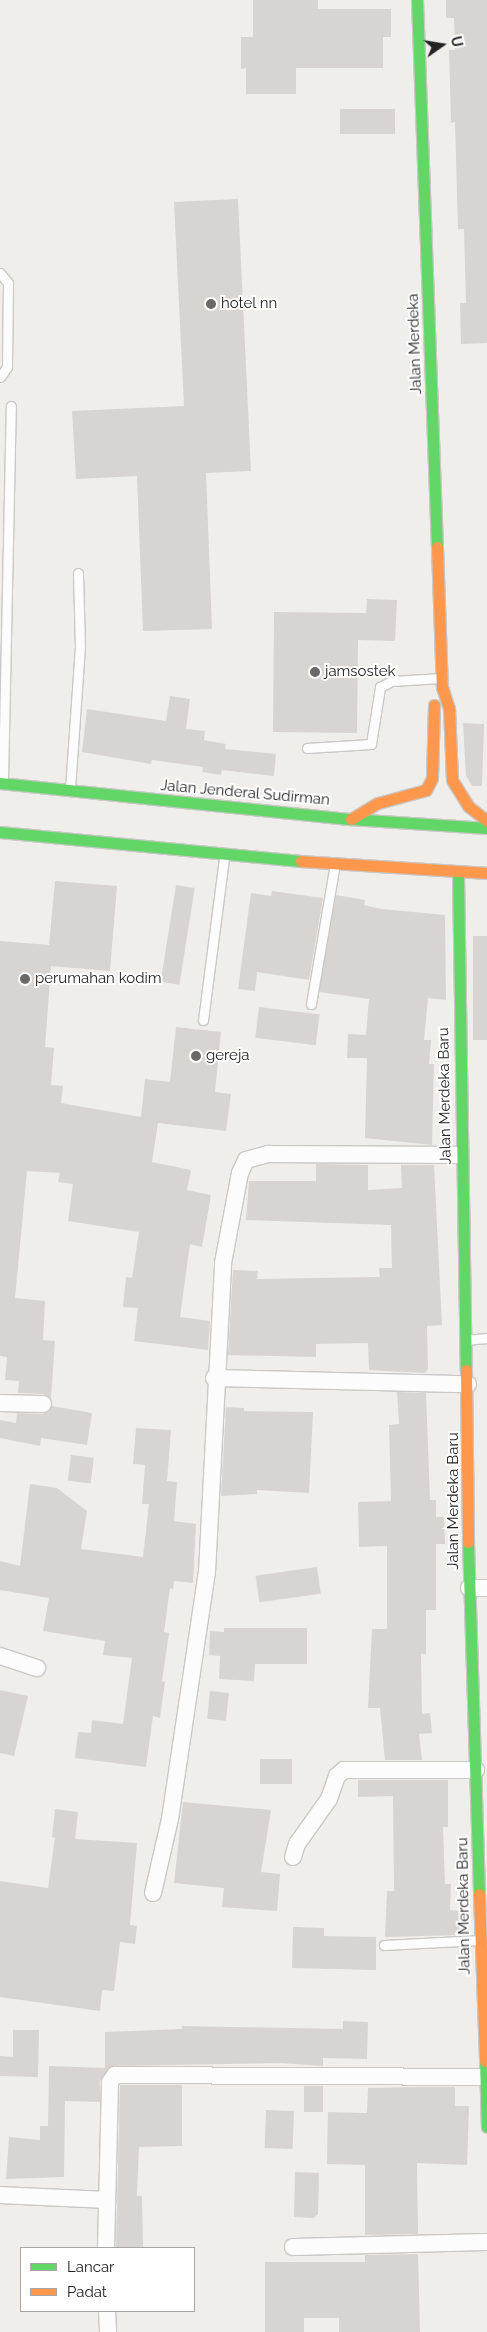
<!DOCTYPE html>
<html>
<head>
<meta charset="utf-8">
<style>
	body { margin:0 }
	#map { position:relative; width:487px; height:2332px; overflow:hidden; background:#f0eeeb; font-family:Raleway,sans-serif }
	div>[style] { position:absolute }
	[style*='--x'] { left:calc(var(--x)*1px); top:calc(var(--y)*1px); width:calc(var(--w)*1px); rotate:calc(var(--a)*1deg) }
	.building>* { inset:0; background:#d7d4d2; transform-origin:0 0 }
	.roads { filter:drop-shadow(1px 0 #c9c8c7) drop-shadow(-1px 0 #c9c8c7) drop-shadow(0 1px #c9c8c7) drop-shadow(0 -1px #c9c8c7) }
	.lane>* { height:9px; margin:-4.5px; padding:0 4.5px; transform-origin:4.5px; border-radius:4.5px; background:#fdfcfc }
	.street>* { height:16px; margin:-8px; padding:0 8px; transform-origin:8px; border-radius:8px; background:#fdfcfc }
	.fast>* { height:11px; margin:-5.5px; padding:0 5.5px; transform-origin:5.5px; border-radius:5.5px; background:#63d668 }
	.slow>* { height:11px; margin:-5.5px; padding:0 5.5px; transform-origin:5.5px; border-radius:5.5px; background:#ff974d }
	.dots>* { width:14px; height:14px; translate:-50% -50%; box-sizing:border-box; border:2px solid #fff; border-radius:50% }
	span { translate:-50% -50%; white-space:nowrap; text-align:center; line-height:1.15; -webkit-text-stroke:4px #fff; paint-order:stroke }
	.poi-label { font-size:15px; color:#222 }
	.left { translate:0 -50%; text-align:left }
	.street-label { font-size:15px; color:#222 }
	.legend { position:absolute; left:20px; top:2247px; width:175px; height:65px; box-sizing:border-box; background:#fff; border:1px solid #a7a7a7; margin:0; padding:6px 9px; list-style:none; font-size:15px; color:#222 }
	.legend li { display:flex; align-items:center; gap:10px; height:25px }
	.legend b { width:25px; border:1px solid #a7a7a7 }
	.north { position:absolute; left:417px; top:20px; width:50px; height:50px; -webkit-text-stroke:4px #fff; paint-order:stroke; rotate:77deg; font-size:14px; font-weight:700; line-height:20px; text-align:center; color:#222 }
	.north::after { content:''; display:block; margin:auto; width:18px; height:22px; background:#222; clip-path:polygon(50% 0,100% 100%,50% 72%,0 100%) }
</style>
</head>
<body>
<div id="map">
	<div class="building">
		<i style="clip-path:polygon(253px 0,318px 0,318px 9px,391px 9px,391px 37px,383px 37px,383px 68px,296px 68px,296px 94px,246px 94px,246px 68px,241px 69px,241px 37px,253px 37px)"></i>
		<i style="clip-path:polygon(446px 0,487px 0,487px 343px,461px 344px,460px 303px,466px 303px,464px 229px,458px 229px,455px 122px,451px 123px,449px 50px,455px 50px,454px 18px,446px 18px)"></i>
		<i style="left:340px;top:109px;width:55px;height:25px"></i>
		<i style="clip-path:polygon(238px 199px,251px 471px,206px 473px,212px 629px,143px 631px,137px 476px,76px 479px,72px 411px,184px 406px,174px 202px)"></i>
		<i style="clip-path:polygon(367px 599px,397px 600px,395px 641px,358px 640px,357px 733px,273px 732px,274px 612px,366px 613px)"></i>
		<i style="clip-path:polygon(170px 696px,190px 699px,186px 729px,205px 731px,204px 740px,226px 744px,225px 749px,276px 754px,274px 776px,222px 770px,221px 775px,202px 772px,203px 767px,152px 760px,151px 764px,82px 752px,87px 709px,166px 721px)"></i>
		<i style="clip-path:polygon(463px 723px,484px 724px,482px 786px,472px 786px,466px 776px)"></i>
		<i style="clip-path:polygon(55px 881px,117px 886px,110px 971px,51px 966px,45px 1047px,54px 1048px,51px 1085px,63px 1086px,61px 1103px,141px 1117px,145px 1079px,170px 1082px,176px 1027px,221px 1032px,215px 1092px,231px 1094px,226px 1131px,158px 1123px,152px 1162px,191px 1170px,187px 1190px,211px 1195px,202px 1247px,190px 1244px,180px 1317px,210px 1321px,208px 1350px,134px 1341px,138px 1308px,123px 1307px,126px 1277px,132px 1278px,139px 1232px,68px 1221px,73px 1184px,58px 1182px,60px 1173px,27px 1171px,15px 1298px,45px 1301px,43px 1340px,55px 1341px,51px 1398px,43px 1394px,18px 1393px,19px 1381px,5px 1380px,7px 1357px,0 1356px,0 941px,49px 945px)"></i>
		<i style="left:176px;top:885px;width:19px;height:98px;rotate:9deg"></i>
		<i style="clip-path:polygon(272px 891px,323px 898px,309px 980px,257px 972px,255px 991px,238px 989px,251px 893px,271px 896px)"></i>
		<i style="clip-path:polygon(336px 895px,365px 900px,364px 905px,381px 909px,445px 915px,446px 1000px,428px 998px,424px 1040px,431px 1040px,429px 1064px,434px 1064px,432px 1145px,365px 1138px,367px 1058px,347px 1058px,348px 1034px,366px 1035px,369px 999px,319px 992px)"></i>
		<i style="left:487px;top:936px;width:104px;height:14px;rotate:90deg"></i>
		<i style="left:259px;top:1007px;width:61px;height:31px;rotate:7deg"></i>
		<i style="clip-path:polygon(316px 1164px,368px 1165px,368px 1190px,402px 1188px,401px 1165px,434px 1165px,442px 1325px,427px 1326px,428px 1369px,425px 1373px,369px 1370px,368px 1343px,316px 1344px,316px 1357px,228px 1355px,233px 1270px,258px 1271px,257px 1279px,380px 1277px,379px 1268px,392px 1268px,391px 1225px,246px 1220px,249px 1181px,316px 1181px)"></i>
		<i style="clip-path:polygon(397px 1392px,426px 1393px,430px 1500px,436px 1500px,436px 1517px,444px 1517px,445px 1544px,436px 1544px,436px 1610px,426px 1610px,426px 1654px,421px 1654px,422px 1714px,430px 1713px,432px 1733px,419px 1734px,422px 1760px,385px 1760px,380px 1708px,368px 1708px,372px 1629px,387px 1629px,387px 1546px,359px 1547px,358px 1502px,391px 1501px,389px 1425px,399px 1424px)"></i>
		<i style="clip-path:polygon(52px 1406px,92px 1413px,87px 1445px,41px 1438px,40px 1446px,0 1438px,0 1420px,16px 1423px,17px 1413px,43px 1414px)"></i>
		<i style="clip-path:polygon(226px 1407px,244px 1408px,244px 1411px,313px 1412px,309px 1493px,257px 1490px,257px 1494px,221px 1496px)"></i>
		<i style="clip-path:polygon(136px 1428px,171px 1430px,167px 1481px,177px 1482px,174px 1521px,196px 1524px,193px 1583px,174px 1581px,173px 1589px,170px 1588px,164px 1632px,169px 1633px,162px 1681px,165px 1682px,160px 1718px,153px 1716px,146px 1767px,75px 1758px,78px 1732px,91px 1733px,92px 1720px,123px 1724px,132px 1658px,103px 1655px,105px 1641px,43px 1631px,49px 1598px,0 1590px,0 1561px,20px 1566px,30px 1484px,57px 1488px,87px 1511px,81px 1549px,143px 1557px,149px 1504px,142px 1504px,145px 1465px,133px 1464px)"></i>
		<i style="left:71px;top:1455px;width:23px;height:26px;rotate:7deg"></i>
		<i style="left:317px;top:1567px;width:27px;height:62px;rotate:82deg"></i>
		<i style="clip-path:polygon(224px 1628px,307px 1628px,307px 1664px,255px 1664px,254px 1681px,219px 1679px,220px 1656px,209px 1655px,210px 1631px,224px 1632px)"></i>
		<i style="clip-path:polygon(0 1690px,28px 1696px,14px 1756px,0 1753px)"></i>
		<i style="left:210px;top:1691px;width:19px;height:28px;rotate:6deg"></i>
		<i style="left:260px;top:1759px;width:32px;height:25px"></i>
		<i style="clip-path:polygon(358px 1780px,448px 1780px,448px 1827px,443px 1827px,445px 1884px,451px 1884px,450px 1910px,462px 1911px,462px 1935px,385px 1937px,387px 1891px,394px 1891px,393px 1796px,358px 1797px)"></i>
		<i style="clip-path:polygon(183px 1802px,271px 1810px,261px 1872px,280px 1874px,277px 1911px,222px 1907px,224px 1888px,174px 1883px)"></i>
		<i style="clip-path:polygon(55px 1809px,78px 1812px,75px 1839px,137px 1843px,130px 1925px,137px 1926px,135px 1944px,120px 1942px,114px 1991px,102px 1990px,100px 2011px,0 1997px,0 1881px,48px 1888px,55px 1838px,52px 1837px)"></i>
		<i style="clip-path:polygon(293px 1927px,324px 1928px,324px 1936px,376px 1937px,376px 1970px,292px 1968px)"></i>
		<i style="clip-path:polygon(343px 2021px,368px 2022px,367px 2059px,323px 2058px,323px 2066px,280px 2063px,111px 2066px,100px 2081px,100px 2102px,65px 2101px,64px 2177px,6px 2179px,9px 2137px,40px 2140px,40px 2126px,48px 2126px,49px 2066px,105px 2068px,105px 2032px,182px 2029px,182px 2026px,343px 2029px)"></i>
		<i style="clip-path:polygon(13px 2030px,39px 2030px,38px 2077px,0 2076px,0 2056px,13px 2057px)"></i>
		<i style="clip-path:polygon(120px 2085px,182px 2085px,182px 2146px,139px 2147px,137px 2196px,142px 2196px,143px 2248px,116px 2248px)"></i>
		<i style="left:304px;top:2086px;width:19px;height:26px"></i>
		<i style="clip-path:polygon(421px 2087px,455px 2087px,455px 2106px,469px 2106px,467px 2165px,417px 2163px,418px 2234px,365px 2235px,365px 2165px,327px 2164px,328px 2112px,367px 2113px,368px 2088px)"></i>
		<i style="left:266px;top:2110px;width:28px;height:38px;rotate:2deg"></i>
		<i style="clip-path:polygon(295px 2172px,319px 2173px,318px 2214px,314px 2218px,294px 2217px)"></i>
		<i style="clip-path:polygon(418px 2254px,420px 2332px,339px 2332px,339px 2318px,304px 2318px,304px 2332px,265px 2332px,265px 2262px,365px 2262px,365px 2255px)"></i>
	</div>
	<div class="roads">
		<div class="lane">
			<i style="--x:0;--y:273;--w:13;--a:51"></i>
			<i style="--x:8;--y:283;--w:84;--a:90.7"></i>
			<i style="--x:7;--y:367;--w:12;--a:125"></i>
			<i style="--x:307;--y:748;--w:64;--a:-3.6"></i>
			<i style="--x:371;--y:744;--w:58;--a:-81"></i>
			<i style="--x:380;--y:687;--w:13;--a:-27"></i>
			<i style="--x:392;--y:681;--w:49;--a:-3.5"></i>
			<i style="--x:3;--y:780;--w:374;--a:-88.8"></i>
			<i style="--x:70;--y:789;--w:143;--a:-86"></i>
			<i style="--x:80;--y:646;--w:73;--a:-91.6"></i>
			<i style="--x:311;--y:1004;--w:142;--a:-80.3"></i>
			<i style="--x:203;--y:1020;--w:162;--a:-82.6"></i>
			<i style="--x:465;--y:1340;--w:22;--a:-5"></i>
			<i style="--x:384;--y:1945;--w:96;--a:-3"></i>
		</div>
		<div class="street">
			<i style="--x:214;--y:1378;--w:254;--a:1.4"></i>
			<i style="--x:0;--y:1403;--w:43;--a:1.3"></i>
			<i style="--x:469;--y:1588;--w:18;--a:0"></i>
			<i style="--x:0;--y:1656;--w:39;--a:18"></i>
			<i style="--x:293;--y:1857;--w:14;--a:-73"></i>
			<i style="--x:297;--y:1844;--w:55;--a:-54.6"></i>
			<i style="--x:329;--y:1799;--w:24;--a:-71"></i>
			<i style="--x:337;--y:1776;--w:9;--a:-41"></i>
			<i style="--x:344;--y:1770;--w:132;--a:0"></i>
			<i style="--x:153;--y:1893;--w:76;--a:-77.1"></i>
			<i style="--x:170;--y:1819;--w:250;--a:-81.5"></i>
			<i style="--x:207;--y:1572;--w:309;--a:-87"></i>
			<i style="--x:223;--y:1263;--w:92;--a:-79.3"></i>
			<i style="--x:240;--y:1173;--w:14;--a:-65"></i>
			<i style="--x:246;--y:1160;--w:24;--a:-15"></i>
			<i style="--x:269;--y:1154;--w:191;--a:0.3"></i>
			<i style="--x:0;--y:2195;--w:105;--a:2.7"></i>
			<i style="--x:293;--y:2247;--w:194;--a:-1.5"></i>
			<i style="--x:106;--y:2248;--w:166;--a:-88.6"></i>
			<i style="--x:110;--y:2082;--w:9;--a:-54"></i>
			<i style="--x:115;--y:2075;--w:370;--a:0.3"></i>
			<i style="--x:107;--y:2311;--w:21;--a:87"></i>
		</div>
		<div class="fast">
			<i style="--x:417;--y:0;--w:547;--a:87.91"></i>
			<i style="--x:0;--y:783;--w:353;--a:5.9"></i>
			<i style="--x:351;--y:819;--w:136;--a:3.8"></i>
			<i style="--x:0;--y:832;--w:302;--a:5.5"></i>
			<i style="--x:458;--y:874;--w:496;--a:89.1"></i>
			<i style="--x:468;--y:1542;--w:352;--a:88.2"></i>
			<i style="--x:485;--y:2061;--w:66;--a:88.3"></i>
		</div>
		<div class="slow">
			<i style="--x:437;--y:547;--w:140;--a:88"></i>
			<i style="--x:442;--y:687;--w:22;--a:72"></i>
			<i style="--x:449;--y:708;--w:72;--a:87.6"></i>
			<i style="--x:452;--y:780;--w:31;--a:58"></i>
			<i style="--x:468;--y:806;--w:24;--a:38"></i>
			<i style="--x:351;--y:819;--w:31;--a:-31"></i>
			<i style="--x:378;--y:803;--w:50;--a:-15.2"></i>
			<i style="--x:426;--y:790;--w:13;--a:-63"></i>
			<i style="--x:432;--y:778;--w:73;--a:-88.4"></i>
			<i style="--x:301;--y:861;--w:186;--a:3.7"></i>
			<i style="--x:466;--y:1370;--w:172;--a:89.3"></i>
			<i style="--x:479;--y:1894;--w:167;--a:87.9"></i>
		</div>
	</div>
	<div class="dots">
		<i style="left:211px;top:304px;background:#6a6968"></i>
		<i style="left:315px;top:672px;background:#6a6968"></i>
		<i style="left:25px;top:979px;background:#6a6968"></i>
		<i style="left:196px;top:1056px;background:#6a6968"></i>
	</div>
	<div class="poi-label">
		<span class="left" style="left:221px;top:304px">hotel nn</span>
		<span class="left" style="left:325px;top:672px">jamsostek</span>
		<span class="left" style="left:35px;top:979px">perumahan kodim</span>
		<span class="left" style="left:206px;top:1056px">gereja</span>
	</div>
	<div class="street-label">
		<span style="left:415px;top:344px;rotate:-92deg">Jalan Merdeka</span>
		<span style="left:245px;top:793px;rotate:5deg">Jalan Jenderal Sudirman</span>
		<span style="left:445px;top:1096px;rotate:-91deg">Jalan Merdeka Baru</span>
		<span style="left:454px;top:1501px;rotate:-90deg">Jalan Merdeka Baru</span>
		<span style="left:464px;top:1906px;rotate:-91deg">Jalan Merdeka Baru</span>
	</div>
	<ul class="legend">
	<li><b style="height:6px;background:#63d668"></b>Lancar</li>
	<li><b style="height:6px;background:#ff974d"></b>Padat</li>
	</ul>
	<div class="north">U</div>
</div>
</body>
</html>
